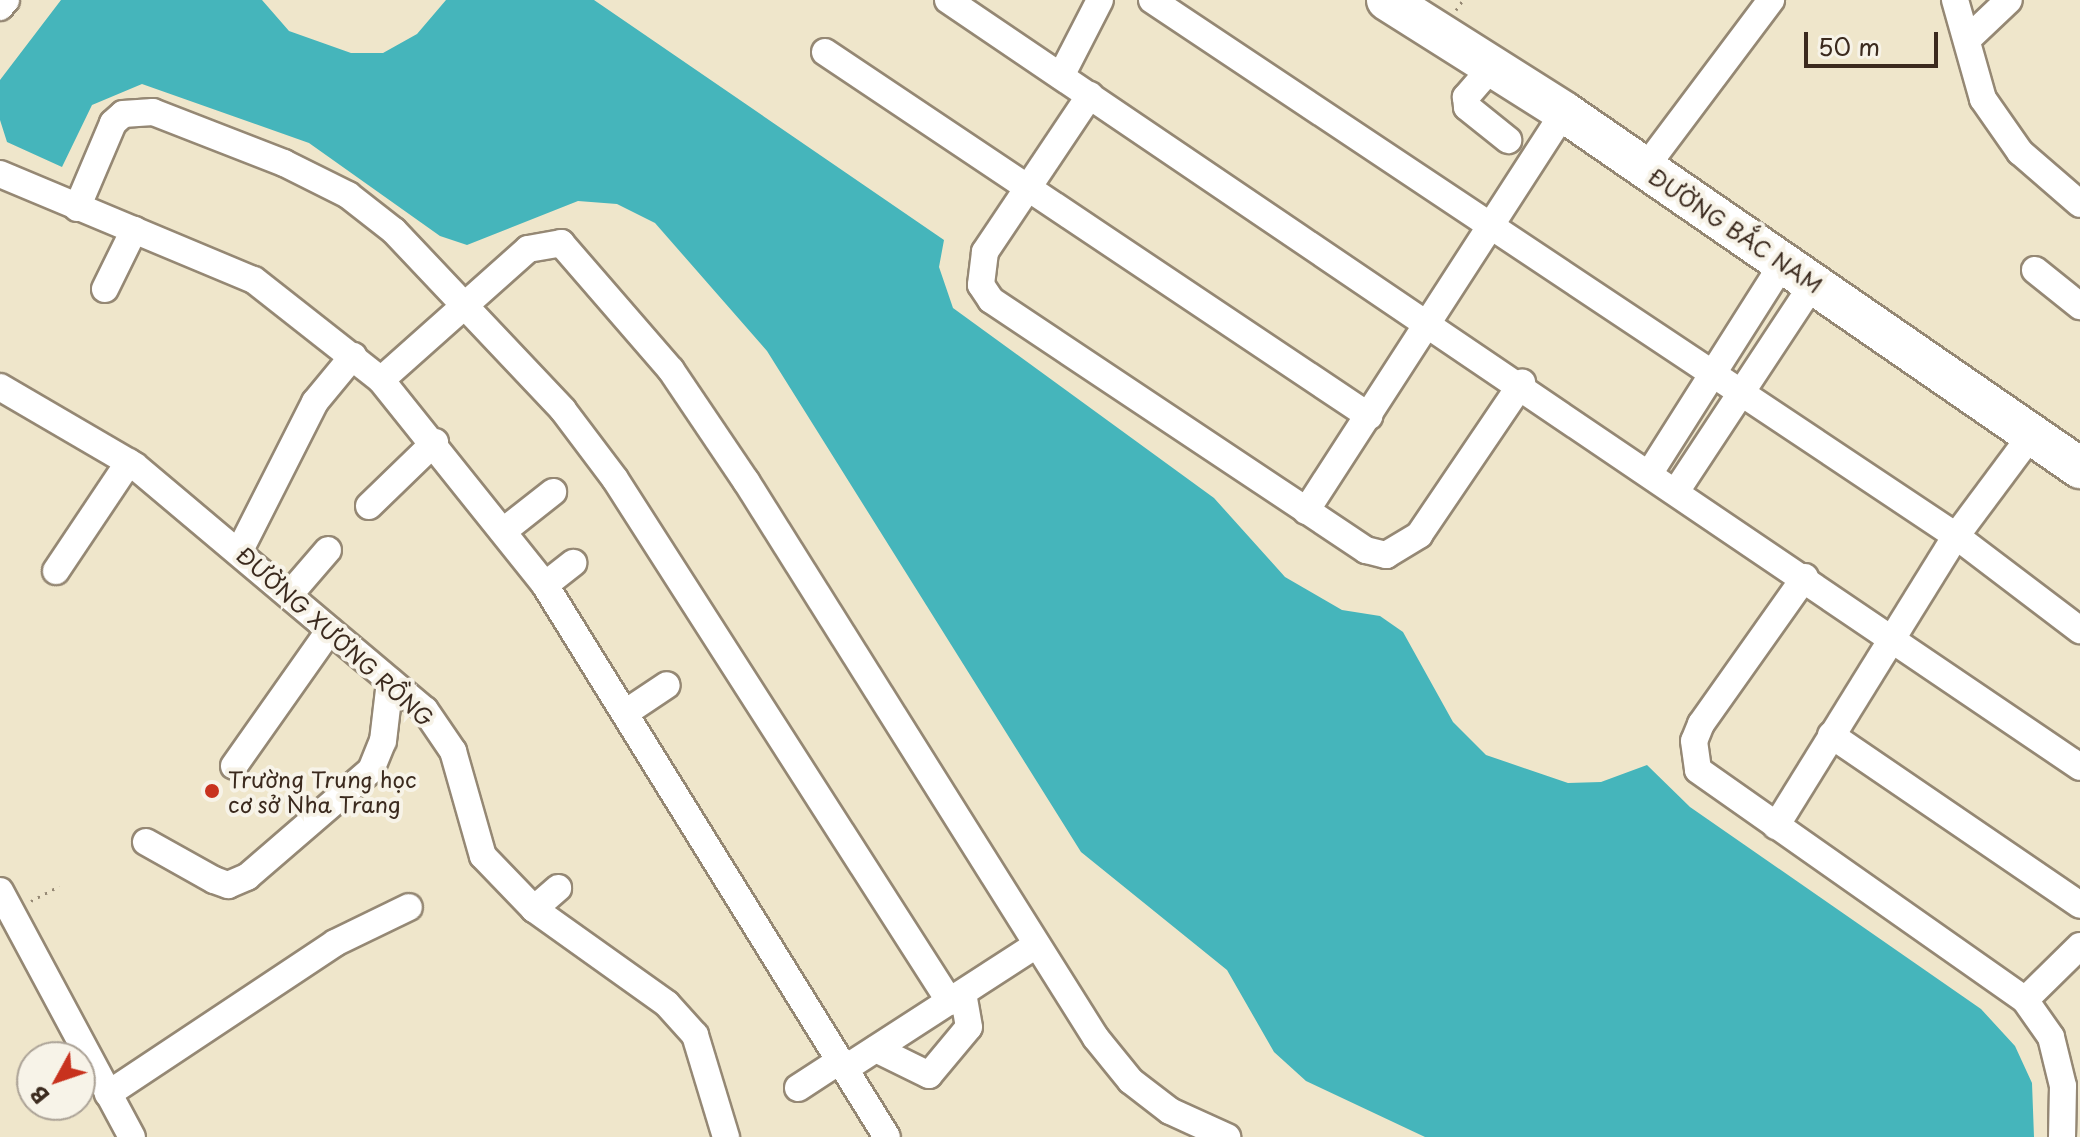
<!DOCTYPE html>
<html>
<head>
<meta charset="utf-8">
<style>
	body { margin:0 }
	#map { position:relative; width:2080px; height:1137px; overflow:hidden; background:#efe6cb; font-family:"Playpen Sans",sans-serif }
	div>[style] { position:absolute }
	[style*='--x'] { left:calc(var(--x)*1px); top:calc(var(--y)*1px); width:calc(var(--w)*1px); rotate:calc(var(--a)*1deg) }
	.water>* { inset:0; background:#45b5bb }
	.path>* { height:3px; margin-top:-1.5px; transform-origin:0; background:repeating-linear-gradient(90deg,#958874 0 2px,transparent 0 8px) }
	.roads { filter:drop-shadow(2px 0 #958874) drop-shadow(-2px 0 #958874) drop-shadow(0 2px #958874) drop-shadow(0 -2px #958874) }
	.minor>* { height:26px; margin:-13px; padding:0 13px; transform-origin:13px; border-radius:13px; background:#fff }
	.highway>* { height:40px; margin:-20px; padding:0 20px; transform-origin:20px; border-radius:20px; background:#fff }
	.dots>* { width:22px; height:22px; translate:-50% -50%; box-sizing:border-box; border:4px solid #f7f3e8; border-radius:50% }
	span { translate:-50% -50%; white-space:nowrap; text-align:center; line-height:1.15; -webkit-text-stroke:8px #f7f3e8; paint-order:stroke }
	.street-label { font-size:22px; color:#3b2a1e }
	.poi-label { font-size:22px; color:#3b2a1e }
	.left { translate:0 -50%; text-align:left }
	.north { position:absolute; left:16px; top:1041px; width:80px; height:80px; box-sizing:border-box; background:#f7f3e8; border:2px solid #aca397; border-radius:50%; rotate:230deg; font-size:22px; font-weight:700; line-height:32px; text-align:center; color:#3b2a1e }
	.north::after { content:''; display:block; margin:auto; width:28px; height:36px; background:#c8321e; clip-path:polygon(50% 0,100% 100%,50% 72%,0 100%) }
	.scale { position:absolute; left:1804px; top:32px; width:134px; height:36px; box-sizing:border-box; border:4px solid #3b2a1e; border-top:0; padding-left:10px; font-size:24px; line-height:28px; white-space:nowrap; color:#3b2a1e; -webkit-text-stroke:6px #f7f3e8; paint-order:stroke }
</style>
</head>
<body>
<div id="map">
	<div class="water">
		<i style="clip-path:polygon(61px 0,262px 0,289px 31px,351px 53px,383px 53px,417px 34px,446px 0,594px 0,944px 240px,939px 267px,953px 308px,1214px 498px,1285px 577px,1342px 610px,1380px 616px,1403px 632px,1453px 722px,1486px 755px,1568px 783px,1601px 782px,1647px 765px,1690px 807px,1981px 1009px,2015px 1046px,2032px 1083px,2034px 1137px,1425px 1137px,1306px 1081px,1274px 1052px,1227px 970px,1081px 852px,767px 351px,655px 223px,617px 204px,578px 201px,467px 245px,440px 236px,309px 143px,142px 84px,92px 105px,62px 167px,7px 142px,0 120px,0 80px)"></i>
	</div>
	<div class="path">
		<i style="--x:1456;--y:10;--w:12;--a:-55"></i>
		<i style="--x:31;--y:901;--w:32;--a:-28"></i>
	</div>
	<div class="roads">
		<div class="minor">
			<i style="--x:948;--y:0;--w:1367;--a:34.12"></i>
			<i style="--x:1152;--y:0;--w:966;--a:33.69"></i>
			<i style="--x:1956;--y:536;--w:156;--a:37.2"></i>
			<i style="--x:1955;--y:0;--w:103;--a:74.2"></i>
			<i style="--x:1983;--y:99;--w:65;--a:55.1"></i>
			<i style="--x:2020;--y:152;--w:79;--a:40.9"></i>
			<i style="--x:0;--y:7;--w:9;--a:-49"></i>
			<i style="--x:1971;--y:36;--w:52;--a:-43.5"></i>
			<i style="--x:825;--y:52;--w:655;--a:33.79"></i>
			<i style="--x:1492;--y:67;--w:40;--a:131"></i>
			<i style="--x:1466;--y:97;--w:10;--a:84"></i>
			<i style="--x:1467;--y:107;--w:53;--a:38.8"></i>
			<i style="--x:1061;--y:76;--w:85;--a:-62.8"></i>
			<i style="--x:1090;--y:95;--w:189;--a:123.8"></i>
			<i style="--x:985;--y:252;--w:33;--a:97"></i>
			<i style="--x:981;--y:285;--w:18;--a:56"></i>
			<i style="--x:991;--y:300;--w:451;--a:33.7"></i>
			<i style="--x:1366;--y:550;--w:21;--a:14"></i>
			<i style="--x:1386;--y:555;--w:39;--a:-31"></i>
			<i style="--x:1419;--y:535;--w:184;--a:-55.9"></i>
			<i style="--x:1645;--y:168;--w:210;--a:-53.1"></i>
			<i style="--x:0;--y:174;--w:275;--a:22.7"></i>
			<i style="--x:254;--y:280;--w:162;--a:38.2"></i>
			<i style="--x:381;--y:380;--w:263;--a:51.3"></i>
			<i style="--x:545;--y:585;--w:649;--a:58.22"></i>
			<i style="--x:77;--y:208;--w:92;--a:-67"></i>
			<i style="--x:113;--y:123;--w:13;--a:-42"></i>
			<i style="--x:123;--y:114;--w:30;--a:-4"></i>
			<i style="--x:153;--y:112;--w:141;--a:21.3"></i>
			<i style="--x:284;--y:163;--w:72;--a:26.6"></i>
			<i style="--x:348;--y:195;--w:58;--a:38"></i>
			<i style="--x:394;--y:231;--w:246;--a:46.6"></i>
			<i style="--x:563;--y:410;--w:86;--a:53"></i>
			<i style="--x:615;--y:479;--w:621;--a:57.36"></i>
			<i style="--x:2035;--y:270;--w:58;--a:38.7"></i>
			<i style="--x:105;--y:289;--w:66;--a:-63.8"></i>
			<i style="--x:381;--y:380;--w:197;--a:-41.7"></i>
			<i style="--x:528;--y:249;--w:34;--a:-10"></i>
			<i style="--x:561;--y:243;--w:168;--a:49.1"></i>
			<i style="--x:671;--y:370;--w:134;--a:56"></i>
			<i style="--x:746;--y:481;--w:658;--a:57.86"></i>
			<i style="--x:1096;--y:1038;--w:55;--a:50.9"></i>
			<i style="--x:1131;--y:1081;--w:49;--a:37.6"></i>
			<i style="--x:1170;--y:1111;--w:63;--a:24.5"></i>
			<i style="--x:0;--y:387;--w:156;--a:30.3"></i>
			<i style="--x:135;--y:466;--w:379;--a:40.1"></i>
			<i style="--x:425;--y:710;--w:50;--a:55.7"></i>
			<i style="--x:453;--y:751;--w:109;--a:74.1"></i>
			<i style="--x:483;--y:856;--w:74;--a:46.1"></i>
			<i style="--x:534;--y:909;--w:163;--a:35.5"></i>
			<i style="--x:667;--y:1004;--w:42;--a:47.9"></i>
			<i style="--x:695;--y:1035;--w:107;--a:73.1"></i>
			<i style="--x:1651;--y:471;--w:246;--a:-57.6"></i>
			<i style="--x:1677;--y:490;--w:249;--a:-56.6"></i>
			<i style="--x:369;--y:506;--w:92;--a:-44.1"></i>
			<i style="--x:1306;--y:511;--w:475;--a:-57.1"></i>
			<i style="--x:506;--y:529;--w:60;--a:-38.2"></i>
			<i style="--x:240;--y:550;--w:166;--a:-63.1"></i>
			<i style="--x:315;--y:402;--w:60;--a:-50.4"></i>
			<i style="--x:56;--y:571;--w:131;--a:-56.2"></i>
			<i style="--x:1805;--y:577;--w:180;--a:125.3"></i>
			<i style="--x:1701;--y:724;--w:18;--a:112"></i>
			<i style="--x:1694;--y:741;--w:29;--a:82"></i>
			<i style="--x:1698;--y:770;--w:400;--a:35.1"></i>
			<i style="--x:2025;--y:1000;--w:45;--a:54.9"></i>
			<i style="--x:2051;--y:1037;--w:50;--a:76.2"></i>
			<i style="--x:2063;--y:1086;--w:51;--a:91.1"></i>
			<i style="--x:545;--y:585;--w:36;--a:-38"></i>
			<i style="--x:290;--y:594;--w:58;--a:-49.2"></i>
			<i style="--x:625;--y:713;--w:50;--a:-33.7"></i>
			<i style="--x:1831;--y:735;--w:301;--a:34.3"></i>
			<i style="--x:234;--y:766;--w:166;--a:-54.8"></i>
			<i style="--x:1776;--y:826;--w:341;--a:-58.2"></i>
			<i style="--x:1956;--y:536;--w:127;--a:-53.3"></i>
			<i style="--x:146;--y:842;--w:78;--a:29.2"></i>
			<i style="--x:214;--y:880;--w:15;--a:20"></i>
			<i style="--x:228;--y:885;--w:21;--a:-23"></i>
			<i style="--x:247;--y:877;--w:164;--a:-40.8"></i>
			<i style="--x:371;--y:770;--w:31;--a:-68"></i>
			<i style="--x:383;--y:741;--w:60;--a:-83.3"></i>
			<i style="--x:0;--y:891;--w:279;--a:61.8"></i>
			<i style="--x:534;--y:909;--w:32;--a:-41"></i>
			<i style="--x:2025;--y:1000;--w:77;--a:-44.5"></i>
			<i style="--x:876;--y:1049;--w:59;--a:26.1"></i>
			<i style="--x:929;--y:1075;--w:62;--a:-50.2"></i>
			<i style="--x:969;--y:1027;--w:34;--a:-100"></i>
			<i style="--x:846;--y:1068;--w:223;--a:-32.9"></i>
			<i style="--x:798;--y:1088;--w:51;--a:-33.1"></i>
			<i style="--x:108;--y:1094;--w:273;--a:-33.6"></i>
			<i style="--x:335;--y:943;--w:82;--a:-25.9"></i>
		</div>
		<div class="highway">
			<i style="--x:1387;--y:0;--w:209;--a:32.3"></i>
			<i style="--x:1564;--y:112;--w:627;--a:34.6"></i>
		</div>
	</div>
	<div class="dots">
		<i style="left:212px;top:791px;background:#c8321e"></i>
	</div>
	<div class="street-label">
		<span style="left:1736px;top:230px;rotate:34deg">ĐƯỜNG BẮC NAM</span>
		<span style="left:336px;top:636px;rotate:42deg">ĐƯỜNG XƯƠNG RỒNG</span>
	</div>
	<div class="poi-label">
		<span class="left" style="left:228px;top:791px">Trường Trung học<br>cơ sở Nha Trang</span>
	</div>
	<div class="north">B</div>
	<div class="scale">50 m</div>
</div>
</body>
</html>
